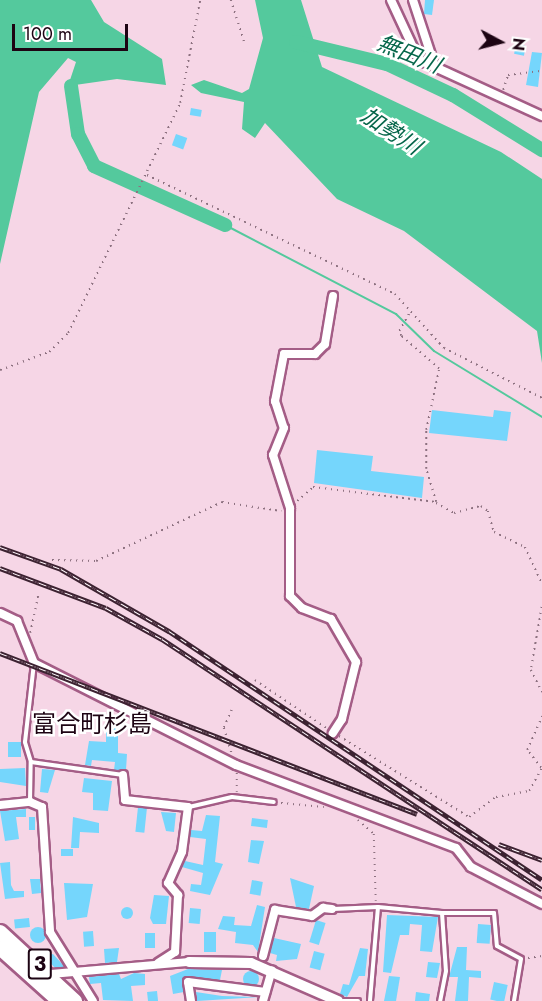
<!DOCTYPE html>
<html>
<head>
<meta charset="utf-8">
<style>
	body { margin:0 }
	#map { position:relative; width:542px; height:1001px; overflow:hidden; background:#f6d6e6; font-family:Jost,"Noto Sans JP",sans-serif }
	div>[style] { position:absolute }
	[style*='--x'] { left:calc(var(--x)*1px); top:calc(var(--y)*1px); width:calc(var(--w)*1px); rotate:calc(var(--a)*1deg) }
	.water>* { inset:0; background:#54c99d }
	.stream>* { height:2px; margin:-1px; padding:0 1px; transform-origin:1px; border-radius:1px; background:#54c99d }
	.river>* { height:14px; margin:-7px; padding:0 7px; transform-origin:7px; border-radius:7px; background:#54c99d }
	.building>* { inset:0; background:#75d6fc; transform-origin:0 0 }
	.round { border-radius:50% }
	.path>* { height:1.5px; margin-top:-0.75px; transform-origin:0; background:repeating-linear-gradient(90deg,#8d7180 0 1.5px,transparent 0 6px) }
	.roads { filter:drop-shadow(2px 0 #a45d86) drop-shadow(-2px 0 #a45d86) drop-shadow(0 2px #a45d86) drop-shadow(0 -2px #a45d86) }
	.lane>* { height:4px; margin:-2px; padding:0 2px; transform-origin:2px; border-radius:2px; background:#fff }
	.street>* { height:8px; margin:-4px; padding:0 4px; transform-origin:4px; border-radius:4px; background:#fff }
	.secondary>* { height:10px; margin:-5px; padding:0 5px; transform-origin:5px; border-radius:5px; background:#fff }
	.highway>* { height:14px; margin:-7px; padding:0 7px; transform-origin:7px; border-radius:7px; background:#fff }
	.rail>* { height:4.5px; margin-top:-2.25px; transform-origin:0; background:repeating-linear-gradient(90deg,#fff 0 7px,#3c2231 0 14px); box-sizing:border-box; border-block:2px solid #3c2231 }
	span { translate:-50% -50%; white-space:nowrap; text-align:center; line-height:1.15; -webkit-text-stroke:5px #fff; paint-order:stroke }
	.shield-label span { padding:2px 4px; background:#fff; border:2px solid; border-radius:4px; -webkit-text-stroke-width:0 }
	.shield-label { font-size:20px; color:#1d0413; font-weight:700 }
	.water-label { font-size:22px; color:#06664a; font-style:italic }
	.quarter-label { font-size:24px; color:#1d0413 }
	.north { position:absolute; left:470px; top:12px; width:60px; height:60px; -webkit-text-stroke:4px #fff; paint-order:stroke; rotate:97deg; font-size:16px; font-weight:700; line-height:24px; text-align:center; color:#1d0413 }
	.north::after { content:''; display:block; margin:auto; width:21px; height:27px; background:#1d0413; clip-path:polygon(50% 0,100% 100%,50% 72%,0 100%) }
	.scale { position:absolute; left:12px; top:24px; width:116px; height:27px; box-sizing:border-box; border:3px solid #1d0413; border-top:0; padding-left:8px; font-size:18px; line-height:21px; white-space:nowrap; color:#1d0413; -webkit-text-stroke:4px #fff; paint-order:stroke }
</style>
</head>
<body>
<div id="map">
	<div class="water">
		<i style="clip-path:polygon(0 0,91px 0,104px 22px,162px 59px,166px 85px,117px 79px,68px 86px,76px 62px,68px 58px,39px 92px,0 264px)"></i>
		<i style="clip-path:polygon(255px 0,301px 0,322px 67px,501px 152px,542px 179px,542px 363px,537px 331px,404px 231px,337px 199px,265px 123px,255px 138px,242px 129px,244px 102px,201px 93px,191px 85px,204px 80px,242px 93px,249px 89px,263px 38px)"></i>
	</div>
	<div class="stream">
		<i style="--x:225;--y:225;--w:193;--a:27.5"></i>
		<i style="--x:396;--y:314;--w:53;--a:44.2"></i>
		<i style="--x:434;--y:351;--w:127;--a:31.4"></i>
	</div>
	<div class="river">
		<i style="--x:296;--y:42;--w:94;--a:13.6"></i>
		<i style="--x:387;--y:64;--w:73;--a:25.2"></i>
		<i style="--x:453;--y:95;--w:105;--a:31.7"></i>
		<i style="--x:71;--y:86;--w:49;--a:81.7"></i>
		<i style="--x:78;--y:134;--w:36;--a:63"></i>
		<i style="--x:94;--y:166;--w:144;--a:24.2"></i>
	</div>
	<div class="building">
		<i style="clip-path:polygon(425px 0,434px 0,432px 15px,424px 14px)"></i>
		<i style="left:516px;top:44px;width:10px;height:10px;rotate:11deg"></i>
		<i style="clip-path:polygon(532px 52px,542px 53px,538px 87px,526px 85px)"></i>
		<i style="left:191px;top:108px;width:11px;height:7px;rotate:10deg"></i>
		<i style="left:176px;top:134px;width:12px;height:12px;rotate:20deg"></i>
		<i style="clip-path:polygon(432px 410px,493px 417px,494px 410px,511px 412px,507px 441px,429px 433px)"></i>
		<i style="clip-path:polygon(317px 450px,373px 456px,371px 471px,424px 477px,422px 498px,314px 483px)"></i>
		<i style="clip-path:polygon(106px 723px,118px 723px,118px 753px,127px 754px,126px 770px,114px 770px,115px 762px,92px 760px,91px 766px,85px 765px,89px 741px,106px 742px)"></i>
		<i style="left:8px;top:742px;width:13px;height:15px"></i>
		<i style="clip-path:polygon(25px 768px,26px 786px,0 782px,0 769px)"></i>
		<i style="clip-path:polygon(42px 769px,55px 770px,48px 793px,40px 792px)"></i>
		<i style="clip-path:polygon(84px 778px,112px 781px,108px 811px,93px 810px,93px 793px,82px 792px)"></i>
		<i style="left:138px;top:807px;width:9px;height:25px;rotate:6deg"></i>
		<i style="clip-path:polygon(26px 809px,26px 817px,16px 817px,19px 839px,5px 841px,0 811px)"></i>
		<i style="clip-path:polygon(161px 812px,176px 813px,174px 832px,166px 831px)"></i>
		<i style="clip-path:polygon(206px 815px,220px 816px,215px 862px,223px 864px,210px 895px,190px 891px,191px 884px,201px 885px,203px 873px,182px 867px,185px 861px,203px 865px,206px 839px,190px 837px,191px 830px,202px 831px)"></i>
		<i style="left:29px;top:817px;width:6px;height:13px"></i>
		<i style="clip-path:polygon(73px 817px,99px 823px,99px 833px,80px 832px,79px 848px,71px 848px)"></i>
		<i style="left:252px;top:818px;width:16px;height:8px;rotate:7deg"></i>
		<i style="clip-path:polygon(251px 840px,264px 841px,259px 864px,248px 862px)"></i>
		<i style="left:73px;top:849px;width:7px;height:12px;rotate:90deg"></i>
		<i style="clip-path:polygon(10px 862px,11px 885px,14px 891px,24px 891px,24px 897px,5px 899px,0 863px)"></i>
		<i style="clip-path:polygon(290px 878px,314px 886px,309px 909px,296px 907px)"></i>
		<i style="clip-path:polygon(30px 879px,40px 879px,41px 893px,32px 894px)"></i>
		<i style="left:252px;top:880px;width:11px;height:14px;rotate:10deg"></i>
		<i style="clip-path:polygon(64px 883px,93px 884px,87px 917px,67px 920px)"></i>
		<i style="clip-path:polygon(154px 895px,169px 896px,166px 924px,153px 924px,150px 918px)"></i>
		<i style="clip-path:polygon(257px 905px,265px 907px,258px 952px,253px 945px,235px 943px,236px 932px,218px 929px,223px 916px,235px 917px,234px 925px,251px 926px)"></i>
		<i class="round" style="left:121px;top:907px;width:12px;height:12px"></i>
		<i style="left:190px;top:908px;width:11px;height:15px;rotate:5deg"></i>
		<i style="clip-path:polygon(387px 915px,438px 917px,432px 952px,420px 951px,422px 925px,410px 924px,409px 935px,400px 935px,391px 973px,383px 972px)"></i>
		<i style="left:29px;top:918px;width:9px;height:15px;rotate:84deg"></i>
		<i style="left:316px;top:920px;width:10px;height:23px;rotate:17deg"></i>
		<i style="left:478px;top:924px;width:13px;height:19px;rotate:4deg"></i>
		<i class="round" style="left:30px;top:927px;width:16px;height:16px"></i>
		<i style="left:93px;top:931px;width:15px;height:10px;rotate:86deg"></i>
		<i style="left:204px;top:932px;width:12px;height:20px"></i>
		<i style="left:155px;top:933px;width:15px;height:10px;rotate:90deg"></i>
		<i style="clip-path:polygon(274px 938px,301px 944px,297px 959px,276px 961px,277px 955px,270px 953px)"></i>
		<i style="clip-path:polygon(457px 947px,467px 947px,466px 970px,481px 971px,481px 978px,469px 977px,468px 1001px,455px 1001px,458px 977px,449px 977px)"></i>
		<i style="clip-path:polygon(119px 948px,117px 962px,105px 963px,104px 949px)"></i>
		<i style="clip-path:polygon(360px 948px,368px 949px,365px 976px,359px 976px,347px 997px,340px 994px,343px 984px,349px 985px)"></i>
		<i style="left:314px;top:951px;width:11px;height:17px;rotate:15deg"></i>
		<i style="clip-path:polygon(53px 954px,64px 966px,65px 967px,55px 968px,44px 956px)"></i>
		<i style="clip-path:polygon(428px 962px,440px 963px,437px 978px,426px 977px)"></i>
		<i style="clip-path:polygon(188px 969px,222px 970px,220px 980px,187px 976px,184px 992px,173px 994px,170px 976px)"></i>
		<i class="round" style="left:243px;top:971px;width:16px;height:16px"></i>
		<i style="clip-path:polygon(134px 973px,145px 974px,145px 985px,131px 986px,133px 1001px,103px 1000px,101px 983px,90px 984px,89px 977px,119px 974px,121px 979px)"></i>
		<i style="clip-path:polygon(389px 976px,400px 977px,396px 1001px,384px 1001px)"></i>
		<i style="left:494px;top:982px;width:14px;height:18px;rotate:12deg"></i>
		<i style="left:157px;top:991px;width:10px;height:10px;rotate:84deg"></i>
		<i style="clip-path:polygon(196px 992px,222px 996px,258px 997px,197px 1001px)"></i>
		<i style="clip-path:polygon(416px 992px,430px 994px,429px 1001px,415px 1001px)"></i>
	</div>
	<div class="path">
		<i style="--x:231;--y:0;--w:46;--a:72.3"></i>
		<i style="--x:503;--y:90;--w:16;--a:-72"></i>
		<i style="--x:508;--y:75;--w:34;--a:-7"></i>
		<i style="--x:147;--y:175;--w:275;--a:25.6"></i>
		<i style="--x:395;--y:294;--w:73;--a:47.8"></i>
		<i style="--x:444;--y:348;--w:110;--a:27"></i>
		<i style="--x:0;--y:370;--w:52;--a:-20.2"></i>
		<i style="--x:49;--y:352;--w:27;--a:-45"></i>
		<i style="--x:68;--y:333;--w:256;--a:-64"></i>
		<i style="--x:180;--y:103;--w:105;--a:-79"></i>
		<i style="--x:297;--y:501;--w:21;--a:-41"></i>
		<i style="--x:313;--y:487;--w:124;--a:7"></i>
		<i style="--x:436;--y:502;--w:34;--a:-107"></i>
		<i style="--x:426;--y:469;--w:39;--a:-90"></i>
		<i style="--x:426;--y:430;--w:62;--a:-78"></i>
		<i style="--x:439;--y:369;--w:50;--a:-139"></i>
		<i style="--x:401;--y:336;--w:5;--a:-112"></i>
		<i style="--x:399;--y:331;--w:20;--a:-60"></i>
		<i style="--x:436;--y:503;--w:21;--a:29"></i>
		<i style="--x:454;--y:513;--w:28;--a:-15"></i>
		<i style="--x:481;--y:506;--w:9;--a:36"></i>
		<i style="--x:488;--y:511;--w:22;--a:74"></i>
		<i style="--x:494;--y:532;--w:34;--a:26"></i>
		<i style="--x:525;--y:547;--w:40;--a:65"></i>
		<i style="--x:52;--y:560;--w:44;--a:1.3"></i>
		<i style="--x:96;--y:561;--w:139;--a:-25.1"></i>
		<i style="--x:222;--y:502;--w:60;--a:8.7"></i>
		<i style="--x:542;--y:607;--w:64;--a:99.9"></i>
		<i style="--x:531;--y:670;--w:25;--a:63"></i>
		<i style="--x:30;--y:633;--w:40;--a:-78"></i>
		<i style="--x:255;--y:680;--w:88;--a:33.9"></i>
		<i style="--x:232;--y:710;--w:20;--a:114"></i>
		<i style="--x:224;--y:728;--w:27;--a:73"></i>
		<i style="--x:339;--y:736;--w:153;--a:31.9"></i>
		<i style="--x:469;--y:817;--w:34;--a:-37"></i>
		<i style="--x:496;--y:797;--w:34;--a:-10"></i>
		<i style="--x:529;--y:791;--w:26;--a:-61"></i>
		<i style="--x:541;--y:768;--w:23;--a:-128"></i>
		<i style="--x:527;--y:750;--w:37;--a:-66"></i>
		<i style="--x:237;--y:773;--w:19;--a:90"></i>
		<i style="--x:281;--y:803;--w:43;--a:5.3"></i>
		<i style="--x:358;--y:820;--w:21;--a:41"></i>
		<i style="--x:374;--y:834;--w:67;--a:88.3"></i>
		<i style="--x:528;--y:958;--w:14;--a:-8"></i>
	</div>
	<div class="roads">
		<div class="lane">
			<i style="--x:31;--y:762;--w:93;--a:8"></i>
			<i style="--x:30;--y:801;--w:39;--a:-89"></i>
			<i style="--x:31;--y:762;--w:21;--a:-107"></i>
			<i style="--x:25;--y:742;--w:80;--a:-83.5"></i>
			<i style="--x:189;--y:807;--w:44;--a:-13.1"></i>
			<i style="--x:232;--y:797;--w:42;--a:6.8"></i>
			<i style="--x:378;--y:907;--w:64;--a:5.4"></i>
			<i style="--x:442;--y:913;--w:58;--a:86.1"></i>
			<i style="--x:446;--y:971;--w:31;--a:101"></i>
			<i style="--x:333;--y:909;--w:45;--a:-2.5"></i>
			<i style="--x:378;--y:907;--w:94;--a:94.9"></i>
			<i style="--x:442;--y:913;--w:52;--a:0"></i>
			<i style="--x:494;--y:913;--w:33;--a:85"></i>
			<i style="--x:497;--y:946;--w:27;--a:28"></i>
			<i style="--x:521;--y:959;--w:43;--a:99.5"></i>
			<i style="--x:343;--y:1001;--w:15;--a:0"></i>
		</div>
		<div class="street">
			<i style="--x:391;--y:0;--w:66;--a:65"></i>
			<i style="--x:419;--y:60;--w:17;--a:24"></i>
			<i style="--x:413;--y:0;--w:71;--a:71.8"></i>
			<i style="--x:435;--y:67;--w:118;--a:24.6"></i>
			<i style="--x:333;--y:296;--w:49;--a:99.5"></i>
			<i style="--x:325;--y:344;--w:14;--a:135"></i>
			<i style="--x:315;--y:354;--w:31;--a:180"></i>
			<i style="--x:284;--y:354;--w:48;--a:100.8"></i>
			<i style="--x:275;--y:401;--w:28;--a:72"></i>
			<i style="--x:284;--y:428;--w:29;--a:112"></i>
			<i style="--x:273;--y:455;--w:56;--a:72.2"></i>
			<i style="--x:290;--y:508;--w:88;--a:90"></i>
			<i style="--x:290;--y:596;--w:17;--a:45"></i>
			<i style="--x:302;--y:608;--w:31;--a:21"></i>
			<i style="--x:331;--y:619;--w:50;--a:59.8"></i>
			<i style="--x:356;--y:662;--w:59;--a:103.8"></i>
			<i style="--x:342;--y:719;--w:17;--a:123"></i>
			<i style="--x:0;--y:613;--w:19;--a:25"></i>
			<i style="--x:17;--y:621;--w:45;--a:68"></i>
			<i style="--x:34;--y:663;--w:226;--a:26.8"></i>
			<i style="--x:236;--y:765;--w:235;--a:20.7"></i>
			<i style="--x:456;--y:848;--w:24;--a:52"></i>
			<i style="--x:471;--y:867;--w:80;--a:27.5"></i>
			<i style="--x:123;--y:775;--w:25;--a:85"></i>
			<i style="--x:125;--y:800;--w:63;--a:6.3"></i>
			<i style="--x:188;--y:807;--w:45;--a:97.6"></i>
			<i style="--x:182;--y:852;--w:34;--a:114"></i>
			<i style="--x:168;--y:883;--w:16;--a:50"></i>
			<i style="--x:178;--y:895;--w:57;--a:93"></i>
			<i style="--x:175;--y:952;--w:20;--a:147"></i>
			<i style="--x:0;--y:805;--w:30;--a:-6"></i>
			<i style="--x:30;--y:802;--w:13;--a:23"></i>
			<i style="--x:42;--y:807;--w:125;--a:86.3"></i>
			<i style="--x:50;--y:932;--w:81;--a:58.1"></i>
			<i style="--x:263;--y:956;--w:48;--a:-75.4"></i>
			<i style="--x:275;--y:910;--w:37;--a:9"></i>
			<i style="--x:312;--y:916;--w:14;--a:-36"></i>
			<i style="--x:323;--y:908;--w:9;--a:6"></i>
			<i style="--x:51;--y:974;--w:139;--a:-5"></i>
			<i style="--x:191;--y:1001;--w:19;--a:-99"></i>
			<i style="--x:188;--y:982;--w:78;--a:7.4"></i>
			<i style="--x:263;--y:1001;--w:32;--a:-74"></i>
		</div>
		<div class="secondary">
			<i style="--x:189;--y:962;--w:62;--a:0.9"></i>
			<i style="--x:251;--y:963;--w:95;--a:23.6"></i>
		</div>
		<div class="highway">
			<i style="--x:0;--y:932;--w:102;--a:42.6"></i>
			<i style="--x:0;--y:948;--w:79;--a:41.9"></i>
		</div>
	</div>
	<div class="rail">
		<i style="--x:0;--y:547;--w:65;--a:19.8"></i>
		<i style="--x:61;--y:569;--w:125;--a:29.9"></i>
		<i style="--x:169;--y:631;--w:448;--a:33.7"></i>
		<i style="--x:0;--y:568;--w:113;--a:20.7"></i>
		<i style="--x:106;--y:608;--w:64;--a:29"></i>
		<i style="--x:162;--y:639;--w:455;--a:33.4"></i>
		<i style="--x:0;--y:653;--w:447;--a:21.1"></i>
		<i style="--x:499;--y:844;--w:46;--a:20.4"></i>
	</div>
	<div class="shield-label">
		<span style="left:40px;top:964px">3</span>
	</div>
	<div class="water-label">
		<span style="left:409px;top:54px;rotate:22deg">無田川</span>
		<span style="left:391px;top:131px;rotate:33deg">加勢川</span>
	</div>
	<div class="quarter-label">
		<span style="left:92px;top:724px">富合町杉島</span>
	</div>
	<div class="north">N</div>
	<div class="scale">100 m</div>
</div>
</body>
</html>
